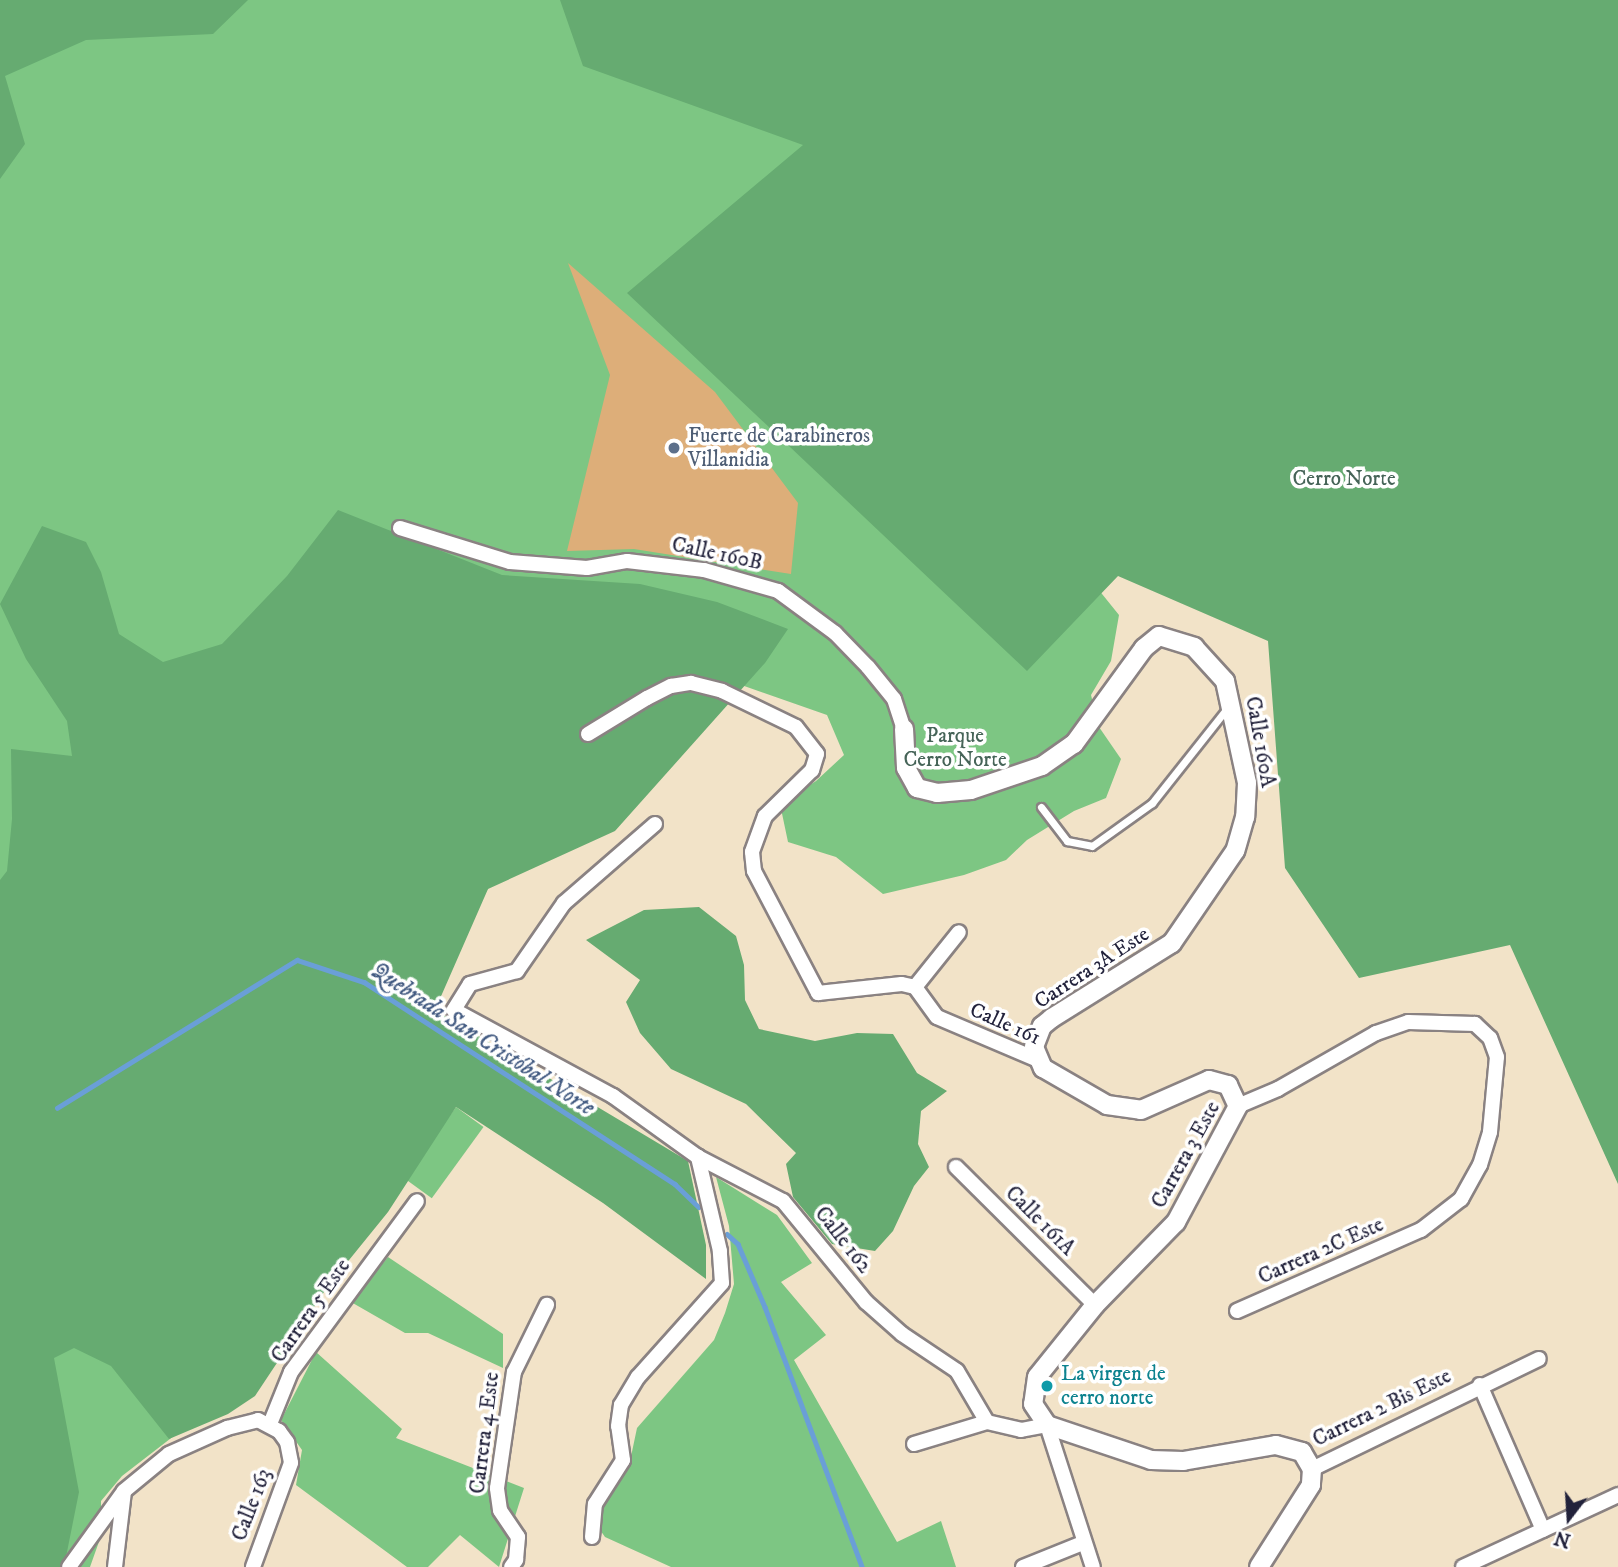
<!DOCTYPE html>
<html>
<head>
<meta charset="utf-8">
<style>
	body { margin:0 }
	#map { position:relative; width:1618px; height:1567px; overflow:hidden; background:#f2e3c8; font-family:"IM FELL DW Pica",serif }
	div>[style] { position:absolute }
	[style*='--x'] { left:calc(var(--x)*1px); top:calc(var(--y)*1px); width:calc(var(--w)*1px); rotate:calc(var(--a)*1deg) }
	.green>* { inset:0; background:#7dc683; transform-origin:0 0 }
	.forest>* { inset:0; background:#66ab71 }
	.stream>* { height:4.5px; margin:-2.25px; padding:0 2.25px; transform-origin:2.25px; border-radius:2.25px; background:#6a9fd7 }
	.building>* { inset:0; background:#ddae79 }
	.roads { filter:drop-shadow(2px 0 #8a8282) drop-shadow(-2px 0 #8a8282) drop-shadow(0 2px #8a8282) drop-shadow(0 -2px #8a8282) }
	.service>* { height:7px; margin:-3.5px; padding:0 3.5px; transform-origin:3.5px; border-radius:3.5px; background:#fff }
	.minor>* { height:14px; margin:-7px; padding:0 7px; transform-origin:7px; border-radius:7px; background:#fff }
	.tertiary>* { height:18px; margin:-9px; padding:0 9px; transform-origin:9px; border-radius:9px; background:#fff }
	.dots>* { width:19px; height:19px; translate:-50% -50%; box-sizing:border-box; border:4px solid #fff; border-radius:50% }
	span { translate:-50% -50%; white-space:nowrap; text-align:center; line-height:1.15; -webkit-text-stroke:7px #fff; paint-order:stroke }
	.service-label { font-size:21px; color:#4e5e75 }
	.left { translate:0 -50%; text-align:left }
	.park-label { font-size:21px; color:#466458 }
	.street-label { font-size:21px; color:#22223b }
	.culture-label { font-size:21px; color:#0d838f }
	.water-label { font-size:23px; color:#425a81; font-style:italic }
	.north { position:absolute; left:1534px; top:1483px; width:70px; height:70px; -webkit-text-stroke:5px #fff; paint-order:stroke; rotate:197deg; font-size:19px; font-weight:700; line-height:28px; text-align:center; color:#22223b }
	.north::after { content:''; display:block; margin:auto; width:24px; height:32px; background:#22223b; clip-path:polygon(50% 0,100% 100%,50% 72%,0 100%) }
</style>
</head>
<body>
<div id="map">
	<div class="green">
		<i style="clip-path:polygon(0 0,1618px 0,1511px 443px,1094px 584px,1119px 615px,1111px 661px,1091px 695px,1099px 727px,1121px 759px,1106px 798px,1074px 811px,1027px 840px,1006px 860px,964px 875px,883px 894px,836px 857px,788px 842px,780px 804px,816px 781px,844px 755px,827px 715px,730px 681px,579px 726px,188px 1425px,122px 1476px,101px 1501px,101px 1536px,90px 1567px,0 1567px)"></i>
		<i style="left:456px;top:1107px;width:34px;height:88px;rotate:36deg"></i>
		<i style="clip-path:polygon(716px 1177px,777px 1215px,812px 1263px,781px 1282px,826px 1335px,794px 1360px,897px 1542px,941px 1521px,956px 1567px,671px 1567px,605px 1537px,598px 1527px,598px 1512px,629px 1466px,637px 1428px,714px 1340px,725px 1313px,734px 1284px,729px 1226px)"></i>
		<i style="clip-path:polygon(388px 1257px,503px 1334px,503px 1368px,428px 1333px,405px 1333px,351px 1302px)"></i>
		<i style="clip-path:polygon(316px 1352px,402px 1429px,396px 1438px,524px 1488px,499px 1567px,460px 1535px,428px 1567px,407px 1567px,296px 1485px,302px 1450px,281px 1420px)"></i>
	</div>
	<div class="forest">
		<i style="clip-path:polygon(0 0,248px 0,213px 34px,86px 40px,5px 76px,25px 144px,0 179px)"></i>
		<i style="clip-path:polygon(560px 0,1618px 0,1618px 1184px,1510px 945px,1359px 978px,1285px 868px,1268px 641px,1118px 576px,1027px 671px,627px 293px,803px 145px,583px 66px)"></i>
		<i style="clip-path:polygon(338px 510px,502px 575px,640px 584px,717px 602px,788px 629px,765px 663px,615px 831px,488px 889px,435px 1010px,688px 1161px,706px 1245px,706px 1279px,603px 1203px,456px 1107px,388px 1212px,328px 1286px,255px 1396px,228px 1414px,169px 1439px,111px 1366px,74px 1348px,54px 1358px,79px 1492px,64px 1567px,0 1567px,0 880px,7px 871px,12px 819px,11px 749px,72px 756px,67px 721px,26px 659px,0 604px,42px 526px,86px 542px,101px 572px,119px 634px,163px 662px,222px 644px,287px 576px)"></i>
		<i style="clip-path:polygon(699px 907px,736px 936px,744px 965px,745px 1000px,759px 1029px,815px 1041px,857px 1033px,893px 1034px,917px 1073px,947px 1091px,921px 1111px,918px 1144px,929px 1167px,914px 1186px,893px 1231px,875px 1251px,832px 1244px,793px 1197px,786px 1164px,796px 1153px,746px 1104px,671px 1069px,640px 1033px,626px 1002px,640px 980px,586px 940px,644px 910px)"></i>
	</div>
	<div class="stream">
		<i style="--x:57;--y:1108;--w:282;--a:-31.7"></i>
		<i style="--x:297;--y:960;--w:71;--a:18.2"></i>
		<i style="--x:364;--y:982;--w:371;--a:33"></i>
		<i style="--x:675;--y:1184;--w:33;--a:44"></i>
		<i style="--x:727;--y:1234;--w:15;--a:42"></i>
		<i style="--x:738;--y:1244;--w:69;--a:66.8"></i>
		<i style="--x:765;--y:1307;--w:278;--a:69.5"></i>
	</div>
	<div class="building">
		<i style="clip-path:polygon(568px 263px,715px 392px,798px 503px,791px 574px,634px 549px,567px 551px,610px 375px)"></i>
	</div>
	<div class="roads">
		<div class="service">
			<i style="--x:1041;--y:807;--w:43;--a:52.6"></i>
			<i style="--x:1067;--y:841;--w:25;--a:11"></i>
			<i style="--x:1092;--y:846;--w:74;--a:-35.6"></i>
			<i style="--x:1152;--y:803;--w:122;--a:-51.6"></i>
		</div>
		<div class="minor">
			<i style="--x:400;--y:528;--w:115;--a:17.2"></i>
			<i style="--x:510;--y:562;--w:77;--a:4.5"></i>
			<i style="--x:587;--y:568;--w:41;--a:-9.9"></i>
			<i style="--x:627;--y:561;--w:78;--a:6.7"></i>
			<i style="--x:704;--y:570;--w:77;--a:15.8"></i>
			<i style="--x:778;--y:591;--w:71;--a:36.4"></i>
			<i style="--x:835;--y:633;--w:47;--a:45.9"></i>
			<i style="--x:868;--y:667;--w:41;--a:50.9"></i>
			<i style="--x:894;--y:699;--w:32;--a:72"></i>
			<i style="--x:588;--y:734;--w:69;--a:-31.4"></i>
			<i style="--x:647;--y:698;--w:27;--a:-27"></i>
			<i style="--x:671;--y:686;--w:20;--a:-9"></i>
			<i style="--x:691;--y:683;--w:32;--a:14"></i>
			<i style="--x:722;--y:691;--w:82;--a:25.9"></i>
			<i style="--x:796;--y:727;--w:34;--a:52"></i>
			<i style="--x:817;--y:754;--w:17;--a:107"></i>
			<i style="--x:812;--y:770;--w:66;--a:135.6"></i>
			<i style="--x:765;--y:816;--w:38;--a:110"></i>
			<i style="--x:752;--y:852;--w:19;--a:84"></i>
			<i style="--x:754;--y:871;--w:138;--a:62.3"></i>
			<i style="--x:818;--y:993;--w:84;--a:-6.1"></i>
			<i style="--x:902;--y:984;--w:13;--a:13"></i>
			<i style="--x:655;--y:824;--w:121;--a:139"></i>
			<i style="--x:564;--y:903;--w:83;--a:124.7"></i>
			<i style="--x:517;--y:971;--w:49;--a:164.5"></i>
			<i style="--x:470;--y:984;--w:31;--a:122"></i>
			<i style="--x:454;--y:1010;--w:181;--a:28.4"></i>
			<i style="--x:613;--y:1096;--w:105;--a:35.7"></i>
			<i style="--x:698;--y:1157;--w:96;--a:27.4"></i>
			<i style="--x:783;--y:1201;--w:131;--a:50.6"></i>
			<i style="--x:866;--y:1302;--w:48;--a:41.6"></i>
			<i style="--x:902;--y:1334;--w:66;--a:33.9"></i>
			<i style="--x:957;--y:1371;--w:59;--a:59.5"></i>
			<i style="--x:987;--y:1422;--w:35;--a:13"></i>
			<i style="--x:1021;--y:1430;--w:26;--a:-11"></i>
			<i style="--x:1047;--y:1425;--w:149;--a:72.1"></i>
			<i style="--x:915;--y:987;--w:37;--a:54"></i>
			<i style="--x:937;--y:1017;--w:108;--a:23"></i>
			<i style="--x:915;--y:987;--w:70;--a:-51.3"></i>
			<i style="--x:956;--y:1167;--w:196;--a:44.8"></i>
			<i style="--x:1237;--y:1311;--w:201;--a:-23.8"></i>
			<i style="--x:1421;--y:1230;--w:51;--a:-37.8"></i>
			<i style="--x:1461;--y:1199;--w:39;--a:-61"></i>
			<i style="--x:1480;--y:1165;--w:34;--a:-73"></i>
			<i style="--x:1490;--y:1132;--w:75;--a:-84.7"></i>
			<i style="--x:1497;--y:1057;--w:20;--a:-110"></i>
			<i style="--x:1490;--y:1038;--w:21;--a:-137"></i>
			<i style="--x:1475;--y:1024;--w:67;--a:-178.3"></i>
			<i style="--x:1408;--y:1022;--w:34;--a:161"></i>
			<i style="--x:1376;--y:1033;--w:113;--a:150.3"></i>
			<i style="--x:1278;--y:1089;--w:43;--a:157"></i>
			<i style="--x:1480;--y:1385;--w:158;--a:66.5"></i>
			<i style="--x:270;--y:1424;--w:56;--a:-68"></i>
			<i style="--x:291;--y:1372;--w:212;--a:-53.6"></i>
			<i style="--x:914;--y:1444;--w:76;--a:-16.8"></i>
			<i style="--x:1312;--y:1469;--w:252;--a:-25.9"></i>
			<i style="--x:592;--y:1537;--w:33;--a:-85"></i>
			<i style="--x:595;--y:1504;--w:52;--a:-57.5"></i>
			<i style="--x:623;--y:1460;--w:34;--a:-98"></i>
			<i style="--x:618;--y:1426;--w:21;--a:-82"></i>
			<i style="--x:621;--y:1405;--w:33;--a:-59"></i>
			<i style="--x:638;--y:1377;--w:126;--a:-48.2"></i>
			<i style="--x:722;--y:1283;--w:32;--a:-94"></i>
			<i style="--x:720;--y:1251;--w:97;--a:-103.2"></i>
			<i style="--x:69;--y:1567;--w:94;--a:-54.1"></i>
			<i style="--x:124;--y:1491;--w:58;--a:-39.4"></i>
			<i style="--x:169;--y:1454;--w:64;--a:-24.1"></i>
			<i style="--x:227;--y:1428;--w:32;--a:-14"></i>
			<i style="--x:258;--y:1420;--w:24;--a:28"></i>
			<i style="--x:279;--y:1431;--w:14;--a:54"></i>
			<i style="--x:287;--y:1442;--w:21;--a:79"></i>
			<i style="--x:291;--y:1463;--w:111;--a:110.1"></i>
			<i style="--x:115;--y:1567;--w:76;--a:-83.2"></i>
			<i style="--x:511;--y:1567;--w:9;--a:-54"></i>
			<i style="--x:516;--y:1560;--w:23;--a:-85"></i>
			<i style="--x:518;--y:1537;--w:32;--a:-124"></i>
			<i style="--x:500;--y:1510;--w:22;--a:-98"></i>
			<i style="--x:497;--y:1488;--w:117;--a:-81.7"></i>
			<i style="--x:514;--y:1372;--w:75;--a:-63.8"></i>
			<i style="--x:1023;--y:1567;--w:65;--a:-21.8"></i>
			<i style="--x:1463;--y:1567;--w:171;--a:-24.9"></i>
		</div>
		<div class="tertiary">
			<i style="--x:904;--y:729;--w:39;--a:87"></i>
			<i style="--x:906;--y:768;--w:23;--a:61"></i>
			<i style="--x:917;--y:788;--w:21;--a:14"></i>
			<i style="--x:937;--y:793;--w:34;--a:-5"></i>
			<i style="--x:971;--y:790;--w:75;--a:-18.7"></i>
			<i style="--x:1042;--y:766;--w:39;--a:-35"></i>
			<i style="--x:1074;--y:744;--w:119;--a:-53.9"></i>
			<i style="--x:1144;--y:648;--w:19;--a:-39"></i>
			<i style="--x:1159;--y:636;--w:37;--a:17"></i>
			<i style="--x:1194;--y:647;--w:46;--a:47.6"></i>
			<i style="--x:1225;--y:681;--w:104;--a:77.8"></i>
			<i style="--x:1247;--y:783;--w:34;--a:93"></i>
			<i style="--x:1245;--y:817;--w:35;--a:106"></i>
			<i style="--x:1235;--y:851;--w:112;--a:124.4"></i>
			<i style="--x:1172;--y:943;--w:142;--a:148"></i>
			<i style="--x:1052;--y:1018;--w:13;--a:141"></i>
			<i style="--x:1042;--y:1026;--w:22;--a:111"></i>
			<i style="--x:1034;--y:1047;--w:23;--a:67"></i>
			<i style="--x:1043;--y:1068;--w:74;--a:30"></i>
			<i style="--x:1107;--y:1105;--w:34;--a:8"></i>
			<i style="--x:1141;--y:1110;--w:74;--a:-23.8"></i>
			<i style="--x:1209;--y:1080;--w:20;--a:15"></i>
			<i style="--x:1228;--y:1085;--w:23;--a:65"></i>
			<i style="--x:1238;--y:1106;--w:132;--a:118.1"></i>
			<i style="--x:1176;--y:1222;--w:116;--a:134.3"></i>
			<i style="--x:1095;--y:1305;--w:92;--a:128.9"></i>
			<i style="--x:1037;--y:1377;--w:27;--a:98"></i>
			<i style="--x:1033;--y:1404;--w:25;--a:56"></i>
			<i style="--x:1047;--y:1425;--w:110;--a:18.6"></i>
			<i style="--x:1151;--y:1460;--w:32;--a:2"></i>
			<i style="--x:1183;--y:1461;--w:94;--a:-9.8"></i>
			<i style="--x:1276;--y:1445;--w:27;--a:15"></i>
			<i style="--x:1302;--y:1452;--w:20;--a:60"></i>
			<i style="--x:1312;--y:1469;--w:16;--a:94"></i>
			<i style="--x:1311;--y:1485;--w:97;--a:122.4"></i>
		</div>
	</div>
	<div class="dots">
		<i style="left:674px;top:448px;background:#5c6f8a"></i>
		<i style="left:1047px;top:1386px;background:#0f9aa8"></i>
	</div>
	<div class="service-label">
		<span class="left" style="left:688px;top:448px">Fuerte de Carabineros<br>Villanidia</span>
	</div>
	<div class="park-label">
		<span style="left:1344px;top:479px">Cerro Norte</span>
		<span style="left:955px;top:748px">Parque<br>Cerro Norte</span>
	</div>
	<div class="street-label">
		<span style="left:717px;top:554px;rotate:12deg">Calle 160B</span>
		<span style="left:1260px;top:742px;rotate:80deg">Calle 160A</span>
		<span style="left:1092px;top:968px;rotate:-33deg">Carrera 3A Este</span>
		<span style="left:1005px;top:1024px;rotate:24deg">Calle 161</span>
		<span style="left:1186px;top:1155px;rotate:-61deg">Carrera 3 Este</span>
		<span style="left:1040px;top:1221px;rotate:45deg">Calle 161A</span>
		<span style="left:843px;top:1240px;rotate:52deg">Calle 162</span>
		<span style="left:1321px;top:1251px;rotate:-24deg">Carrera 2C Este</span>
		<span style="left:311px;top:1311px;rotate:-55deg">Carrera 5 Este</span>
		<span style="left:1382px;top:1408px;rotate:-26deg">Carrera 2 Bis Este</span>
		<span style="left:485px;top:1433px;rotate:-83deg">Carrera 4 Este</span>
		<span style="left:252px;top:1505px;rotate:-69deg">Calle 163</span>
	</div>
	<div class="culture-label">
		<span class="left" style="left:1061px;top:1386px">La virgen de<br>cerro norte</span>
	</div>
	<div class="water-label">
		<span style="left:482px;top:1040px;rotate:33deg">Quebrada San Cristóbal Norte</span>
	</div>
	<div class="north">N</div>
</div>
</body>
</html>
